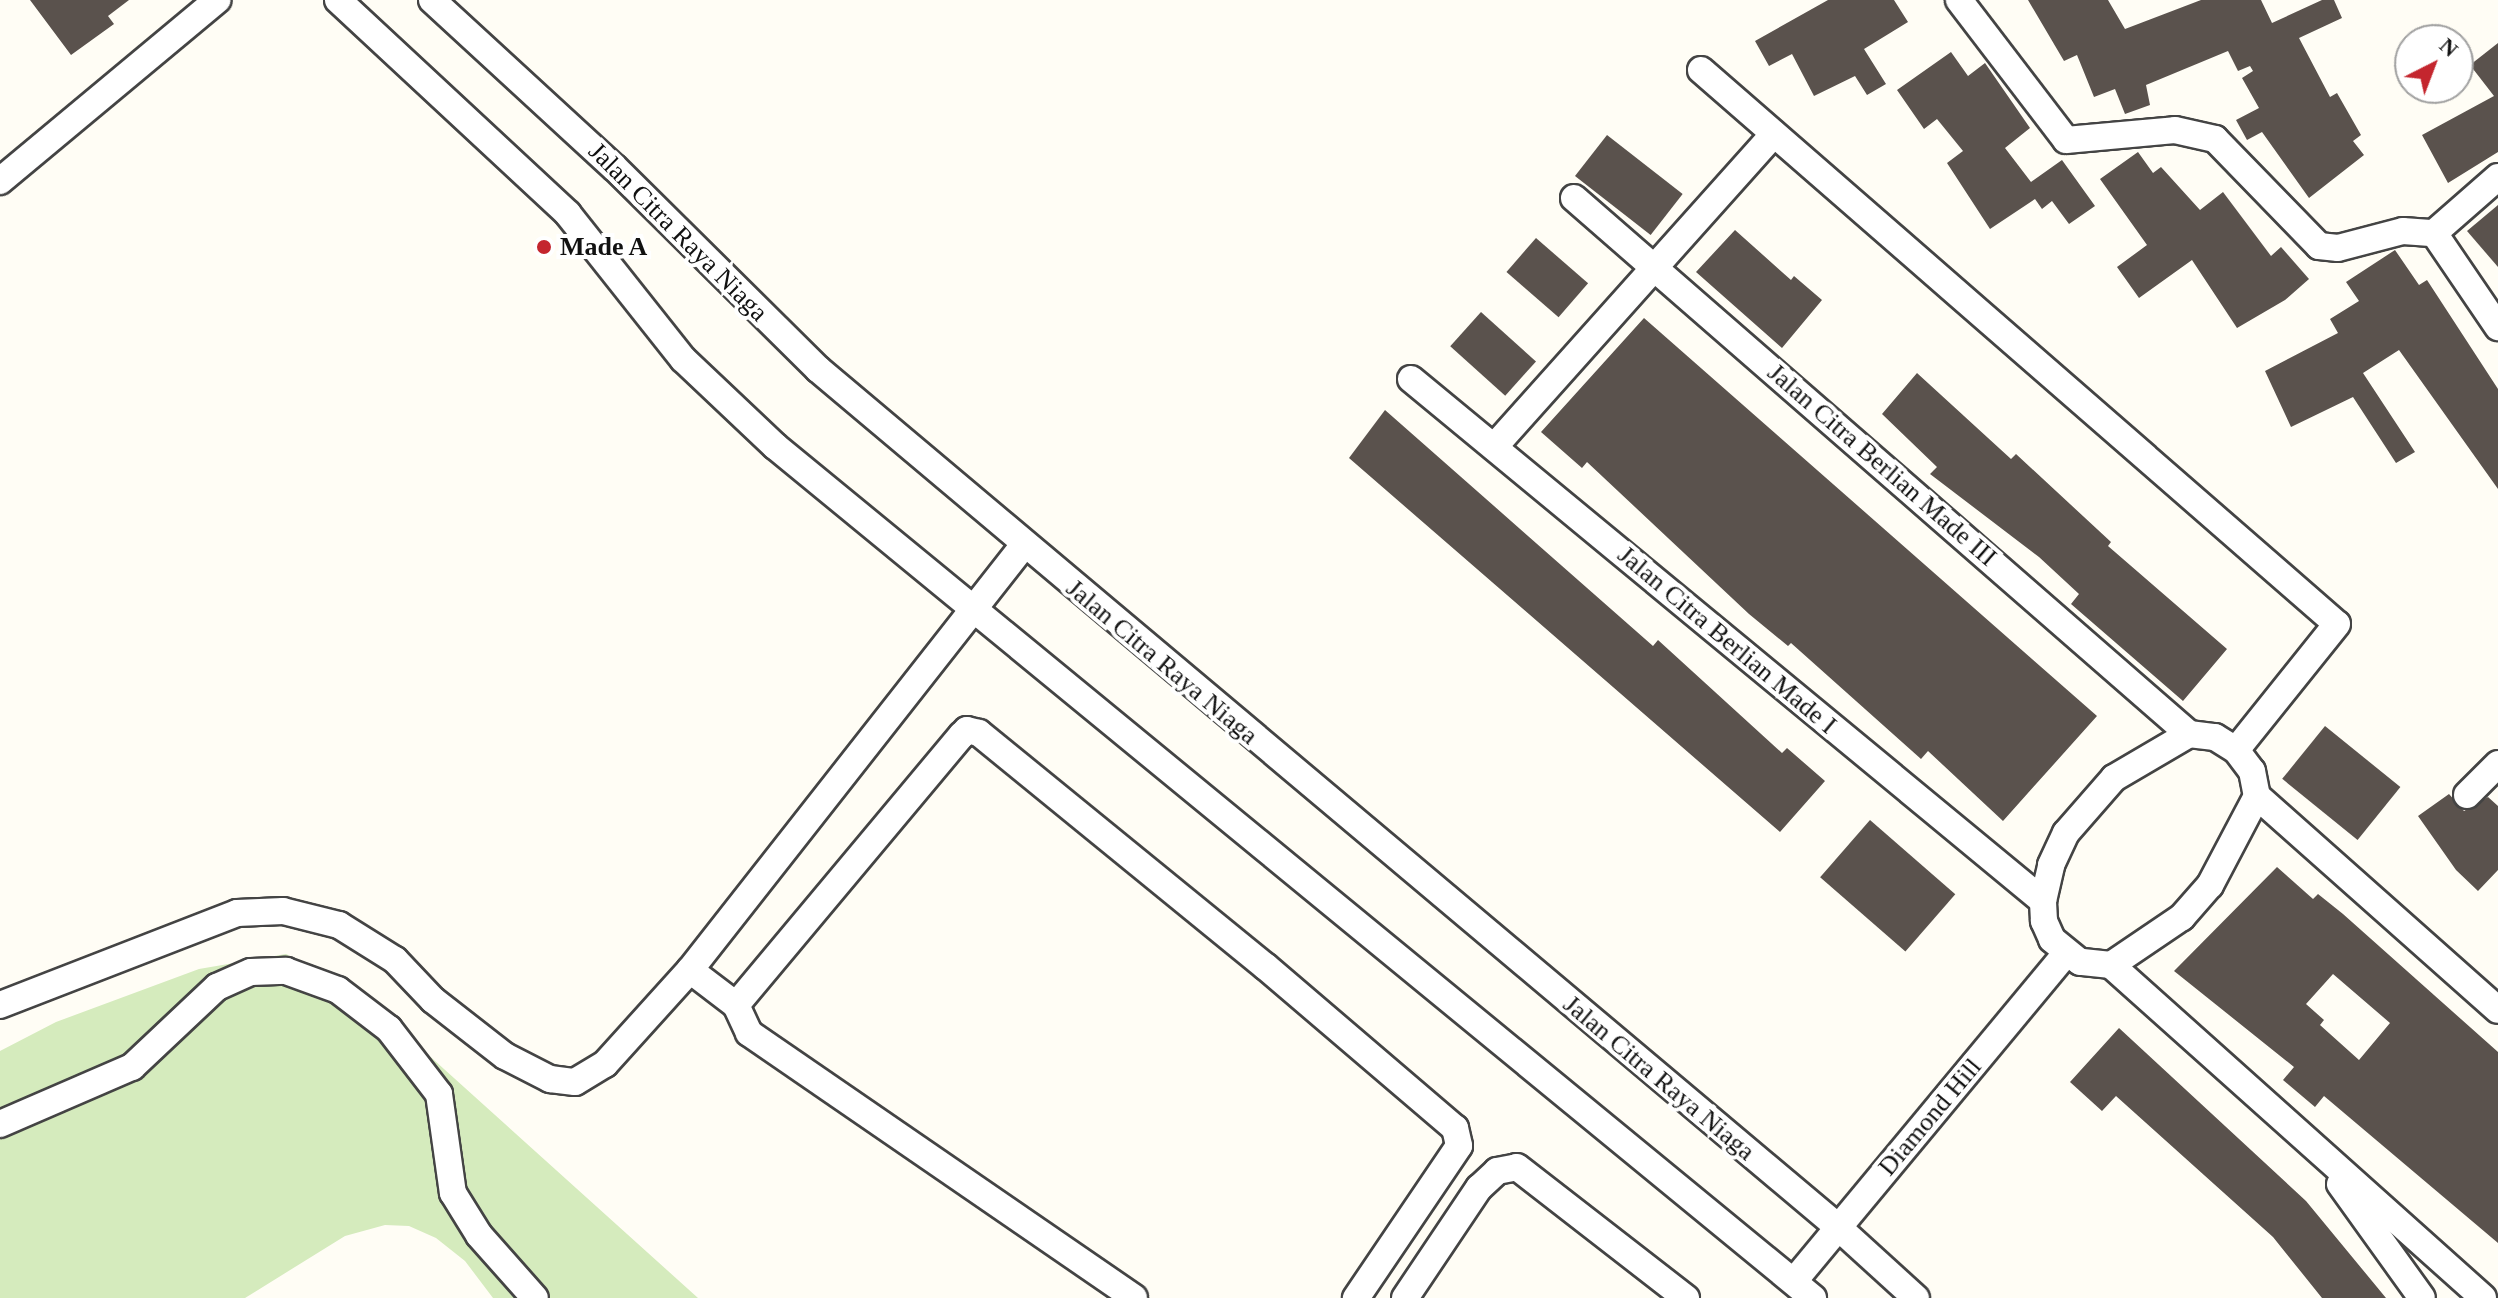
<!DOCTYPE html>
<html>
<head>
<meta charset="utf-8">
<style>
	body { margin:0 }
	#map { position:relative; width:2498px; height:1298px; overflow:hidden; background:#fffdf5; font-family:"Times New Roman",serif }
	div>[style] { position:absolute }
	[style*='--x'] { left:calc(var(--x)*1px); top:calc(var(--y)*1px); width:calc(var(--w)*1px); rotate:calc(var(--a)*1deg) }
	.green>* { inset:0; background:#d5ebbd }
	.building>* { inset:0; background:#5a524d; transform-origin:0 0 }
	.roads { filter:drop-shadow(2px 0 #444) drop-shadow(-2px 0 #444) drop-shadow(0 2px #444) drop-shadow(0 -2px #444) }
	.minor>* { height:26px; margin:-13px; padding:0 13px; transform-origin:13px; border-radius:13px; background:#fff }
	.dots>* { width:22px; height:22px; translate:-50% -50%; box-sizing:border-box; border:4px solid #fff; border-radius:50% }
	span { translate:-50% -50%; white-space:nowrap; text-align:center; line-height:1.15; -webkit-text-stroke:8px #fff; paint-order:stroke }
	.street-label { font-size:26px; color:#111 }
	.poi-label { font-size:26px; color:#111; font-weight:700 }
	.left { translate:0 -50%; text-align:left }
	.north { position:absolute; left:2394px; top:24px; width:80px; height:80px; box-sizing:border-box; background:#fff; border:2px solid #a0a0a0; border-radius:50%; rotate:42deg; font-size:22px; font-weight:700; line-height:32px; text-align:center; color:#111 }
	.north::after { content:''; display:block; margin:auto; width:28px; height:36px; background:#c4262e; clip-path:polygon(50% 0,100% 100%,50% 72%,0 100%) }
</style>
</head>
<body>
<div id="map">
	<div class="green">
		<i style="clip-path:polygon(286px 954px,353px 987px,698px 1298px,493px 1298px,465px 1261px,436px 1238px,409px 1226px,385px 1225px,345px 1236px,245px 1298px,0 1298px,0 1051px,56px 1022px,199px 969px)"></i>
	</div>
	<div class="building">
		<i style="clip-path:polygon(30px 0,129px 0,108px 16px,114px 24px,71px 55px)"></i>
		<i style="clip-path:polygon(1828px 0,1894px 0,1908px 22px,1864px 49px,1886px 84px,1867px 95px,1855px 76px,1814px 96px,1792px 54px,1769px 66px,1755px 41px)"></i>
		<i style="clip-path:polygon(2028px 0,2108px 0,2125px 29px,2201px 0,2261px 0,2272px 23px,2322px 0,2334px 0,2342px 18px,2299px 38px,2330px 97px,2337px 93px,2361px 135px,2353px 141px,2364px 155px,2309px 198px,2262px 132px,2247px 140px,2236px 120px,2259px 108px,2242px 78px,2253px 71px,2250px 66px,2238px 71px,2228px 51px,2146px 85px,2150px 105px,2125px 114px,2115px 89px,2094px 97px,2077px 55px,2064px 61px)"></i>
		<i style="clip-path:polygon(2498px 43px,2498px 152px,2448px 183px,2422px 135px,2494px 96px,2470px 65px)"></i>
		<i style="clip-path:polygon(1951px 52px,1968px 76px,1985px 63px,2030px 128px,2005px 148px,2031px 182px,2062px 160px,2095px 206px,2069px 224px,2052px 201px,2042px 209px,2035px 199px,1990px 229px,1947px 163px,1963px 151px,1937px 119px,1924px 129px,1897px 90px)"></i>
		<i style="left:1607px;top:135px;width:96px;height:52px;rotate:38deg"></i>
		<i style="clip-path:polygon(2138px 152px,2153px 173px,2161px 167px,2200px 210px,2223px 192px,2271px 256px,2281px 247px,2309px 279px,2285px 300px,2237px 328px,2192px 260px,2139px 298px,2117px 267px,2147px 245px,2100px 179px)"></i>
		<i style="clip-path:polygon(2498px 205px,2498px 267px,2467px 231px)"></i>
		<i style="clip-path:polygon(1735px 230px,1791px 280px,1794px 276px,1822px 300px,1782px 348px,1696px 272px)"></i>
		<i style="left:1536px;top:238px;width:69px;height:45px;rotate:41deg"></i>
		<i style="clip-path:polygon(2395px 250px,2419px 285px,2427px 280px,2498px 389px,2498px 489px,2399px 350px,2363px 373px,2415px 452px,2396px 463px,2353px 397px,2291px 427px,2265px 371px,2338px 333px,2330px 319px,2359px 301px,2346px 282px)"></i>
		<i style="left:1481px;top:312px;width:74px;height:46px;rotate:42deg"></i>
		<i style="clip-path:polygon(1644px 318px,2097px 716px,2003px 821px,1928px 751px,1921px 759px,1791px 643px,1788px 646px,1749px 614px,1587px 462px,1582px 468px,1541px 432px)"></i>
		<i style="clip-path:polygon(1917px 373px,2011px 459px,2016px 454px,2111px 542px,2108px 546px,2227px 649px,2183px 701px,2071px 604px,2079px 594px,2039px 557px,1930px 474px,1937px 467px,1882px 414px)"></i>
		<i style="clip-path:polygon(1385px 410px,1653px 646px,1658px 640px,1782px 753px,1787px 748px,1825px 781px,1780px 832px,1349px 458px)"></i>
		<i style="left:2325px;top:726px;width:97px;height:68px;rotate:39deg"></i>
		<i style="clip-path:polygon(2449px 794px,2464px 811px,2488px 797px,2498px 806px,2498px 870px,2478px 891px,2456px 870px,2418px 816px)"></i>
		<i style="left:1870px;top:820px;width:113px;height:76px;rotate:41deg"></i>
		<i style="clip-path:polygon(evenodd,2277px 867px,2313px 899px,2318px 894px,2343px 914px,2498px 1052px,2498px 1243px,2324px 1096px,2315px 1107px,2283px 1080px,2294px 1067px,2174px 971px,2277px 867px,2333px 974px,2390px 1023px,2359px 1060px,2320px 1025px,2324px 1020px,2306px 1004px,2333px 974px)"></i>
		<i style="clip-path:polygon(2119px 1028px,2306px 1201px,2386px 1298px,2322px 1298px,2273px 1237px,2116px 1096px,2102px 1111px,2070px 1082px)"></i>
	</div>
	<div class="roads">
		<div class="minor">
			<i style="--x:338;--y:0;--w:314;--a:42.9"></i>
			<i style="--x:568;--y:214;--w:185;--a:51.6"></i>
			<i style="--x:683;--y:359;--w:127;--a:43.4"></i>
			<i style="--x:775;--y:446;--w:1343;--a:39.38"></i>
			<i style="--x:432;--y:0;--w:248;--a:42.6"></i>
			<i style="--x:615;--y:168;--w:286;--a:44.7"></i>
			<i style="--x:818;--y:369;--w:1334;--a:40.07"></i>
			<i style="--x:1839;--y:1228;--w:104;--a:42.3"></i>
			<i style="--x:1959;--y:0;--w:176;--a:52.6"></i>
			<i style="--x:2066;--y:140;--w:109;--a:-5.2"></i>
			<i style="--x:2175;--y:130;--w:41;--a:12.7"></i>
			<i style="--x:2215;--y:139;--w:149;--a:45.8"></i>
			<i style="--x:2319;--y:246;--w:19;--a:6"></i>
			<i style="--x:2338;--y:248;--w:67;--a:-14.7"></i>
			<i style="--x:2403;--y:231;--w:31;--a:4"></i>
			<i style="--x:1701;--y:70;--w:843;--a:41.06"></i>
			<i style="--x:2337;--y:624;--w:161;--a:128.7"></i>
			<i style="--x:0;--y:181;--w:283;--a:-39.8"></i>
			<i style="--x:1574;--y:198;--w:816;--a:41.07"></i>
			<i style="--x:2434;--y:233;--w:114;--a:55.8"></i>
			<i style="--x:2434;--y:233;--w:85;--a:-41.2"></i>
			<i style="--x:1411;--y:379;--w:820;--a:39.55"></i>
			<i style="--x:1494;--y:447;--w:420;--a:-48.2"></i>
			<i style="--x:2189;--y:734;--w:26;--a:7"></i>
			<i style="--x:2215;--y:737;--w:25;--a:32"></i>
			<i style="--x:2236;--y:750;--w:26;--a:53"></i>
			<i style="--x:2252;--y:771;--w:25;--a:79"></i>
			<i style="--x:2257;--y:796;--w:101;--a:117.8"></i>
			<i style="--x:2210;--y:885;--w:43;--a:131.2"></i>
			<i style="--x:2182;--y:917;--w:86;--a:145.9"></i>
			<i style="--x:2111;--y:965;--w:31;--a:-174"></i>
			<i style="--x:2080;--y:962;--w:36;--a:-141"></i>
			<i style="--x:2052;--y:939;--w:20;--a:-114"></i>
			<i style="--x:2044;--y:921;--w:20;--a:-93"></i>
			<i style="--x:2043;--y:901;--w:37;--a:-77"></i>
			<i style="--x:2051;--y:865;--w:35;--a:-65"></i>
			<i style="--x:2066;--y:833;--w:73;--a:-48.9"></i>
			<i style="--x:2114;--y:778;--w:87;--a:-30.4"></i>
			<i style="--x:2467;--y:795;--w:44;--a:-45"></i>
			<i style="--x:2257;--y:796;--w:322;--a:41.6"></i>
			<i style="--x:2111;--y:965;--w:499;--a:41.8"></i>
			<i style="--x:690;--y:970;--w:58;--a:37.3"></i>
			<i style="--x:736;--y:1005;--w:31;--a:65"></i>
			<i style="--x:749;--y:1033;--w:467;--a:34.5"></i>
			<i style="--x:0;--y:1005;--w:254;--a:-21.2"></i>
			<i style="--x:237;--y:913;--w:46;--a:-2.5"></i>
			<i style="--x:283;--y:911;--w:58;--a:14"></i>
			<i style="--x:339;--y:925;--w:66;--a:32"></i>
			<i style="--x:395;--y:960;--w:55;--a:46.5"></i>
			<i style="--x:433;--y:1000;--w:91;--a:37.9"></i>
			<i style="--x:505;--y:1056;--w:51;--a:27.1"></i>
			<i style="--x:550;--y:1079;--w:25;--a:7"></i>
			<i style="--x:575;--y:1082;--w:35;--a:-31"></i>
			<i style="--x:605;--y:1064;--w:127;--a:-47.9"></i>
			<i style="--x:690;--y:970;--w:539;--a:-51.85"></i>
			<i style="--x:736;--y:1005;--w:352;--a:-50.1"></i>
			<i style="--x:962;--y:735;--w:7;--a:-45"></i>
			<i style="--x:967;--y:730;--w:12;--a:14"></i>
			<i style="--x:979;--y:733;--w:369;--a:39.2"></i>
			<i style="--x:1265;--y:966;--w:250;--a:40.5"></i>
			<i style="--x:1455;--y:1128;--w:18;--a:77"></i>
			<i style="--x:1459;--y:1146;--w:184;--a:124.1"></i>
			<i style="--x:0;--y:1124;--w:144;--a:-23.4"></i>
			<i style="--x:132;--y:1067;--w:117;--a:-43.3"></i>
			<i style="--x:217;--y:987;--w:37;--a:-24"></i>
			<i style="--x:251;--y:972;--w:35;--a:-2"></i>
			<i style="--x:286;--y:971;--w:55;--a:20.1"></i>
			<i style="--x:338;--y:990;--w:64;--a:37.4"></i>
			<i style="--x:389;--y:1029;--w:82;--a:52.4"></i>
			<i style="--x:439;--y:1094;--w:100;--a:82"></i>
			<i style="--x:453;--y:1193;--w:49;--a:58.2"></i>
			<i style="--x:479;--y:1235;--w:84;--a:48.4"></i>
			<i style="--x:2340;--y:1184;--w:140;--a:54.3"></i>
			<i style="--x:1794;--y:1281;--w:426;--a:-50.3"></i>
			<i style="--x:1405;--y:1298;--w:133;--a:-56.1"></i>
			<i style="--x:1479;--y:1188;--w:25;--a:-43"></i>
			<i style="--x:1497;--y:1171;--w:20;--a:-11"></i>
			<i style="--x:1517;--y:1167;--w:214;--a:37.8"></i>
		</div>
	</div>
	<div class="dots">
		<i style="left:544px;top:247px;background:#c4262e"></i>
	</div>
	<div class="street-label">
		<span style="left:678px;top:232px;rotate:45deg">Jalan Citra Raya Niaga</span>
		<span style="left:1882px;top:465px;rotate:41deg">Jalan Citra Berlian Made III</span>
		<span style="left:1727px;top:640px;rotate:40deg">Jalan Citra Berlian Made I</span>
		<span style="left:1162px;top:662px;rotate:40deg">Jalan Citra Raya Niaga</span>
		<span style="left:1659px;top:1078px;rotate:40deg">Jalan Citra Raya Niaga</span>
		<span style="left:1930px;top:1117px;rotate:-50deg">Diamond Hill</span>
	</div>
	<div class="poi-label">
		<span class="left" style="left:560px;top:247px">Made A</span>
	</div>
	<div class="north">N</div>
</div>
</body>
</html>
